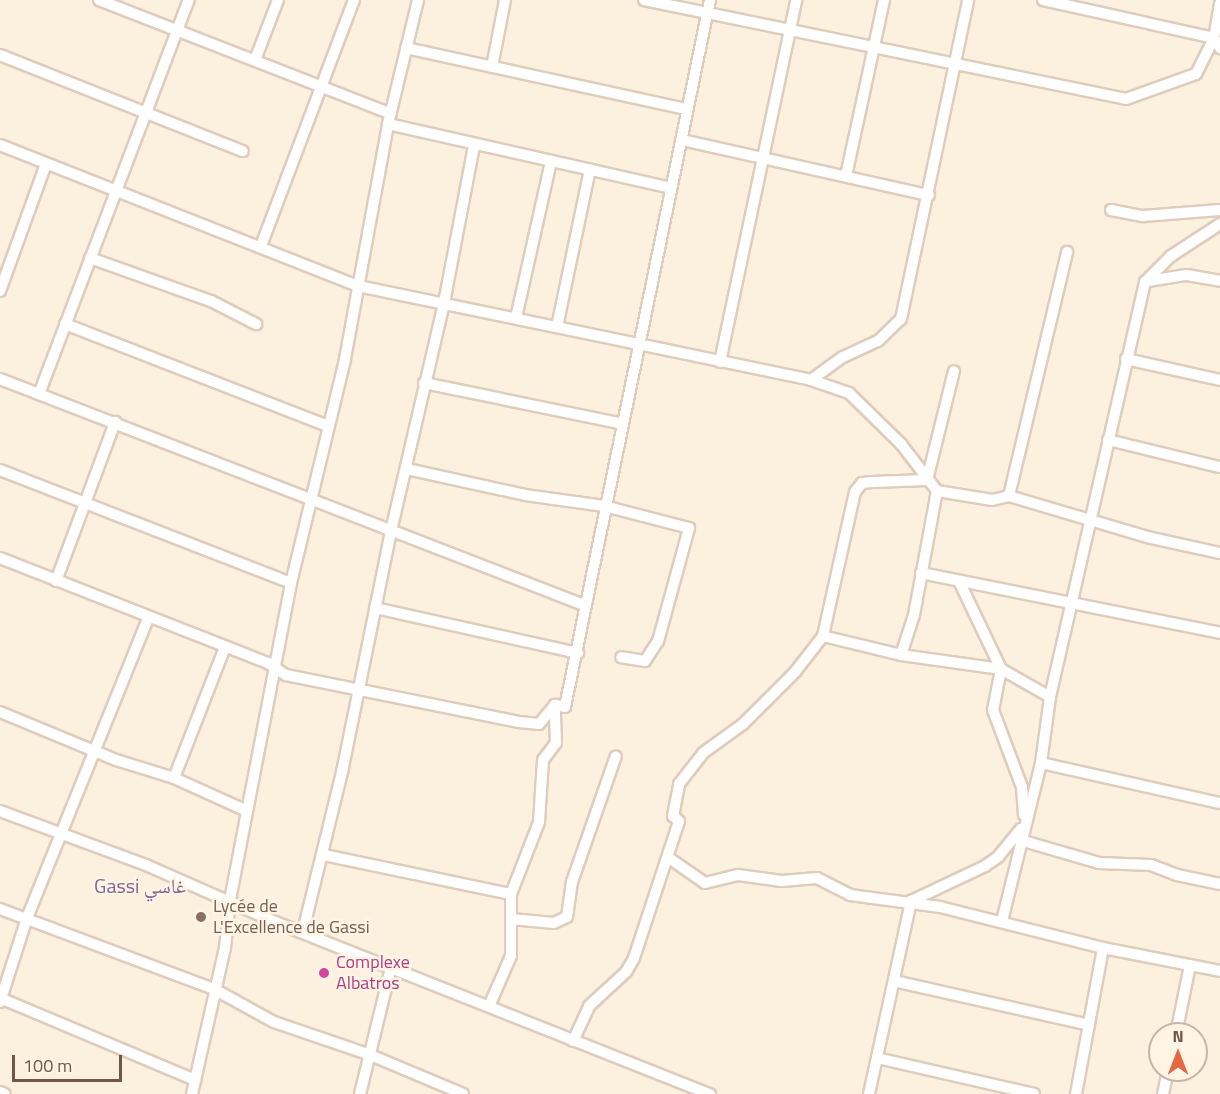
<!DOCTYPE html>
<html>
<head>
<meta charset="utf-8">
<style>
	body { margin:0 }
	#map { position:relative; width:1220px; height:1094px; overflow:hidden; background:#fcf0df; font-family:"Titillium Web","Noto Naskh Arabic",sans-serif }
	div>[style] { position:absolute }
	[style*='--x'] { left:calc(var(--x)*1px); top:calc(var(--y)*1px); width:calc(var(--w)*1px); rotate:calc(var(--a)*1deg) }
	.roads { filter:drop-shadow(2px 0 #dfccbc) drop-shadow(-2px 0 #dfccbc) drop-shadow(0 2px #dfccbc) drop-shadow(0 -2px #dfccbc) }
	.minor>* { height:10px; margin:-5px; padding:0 5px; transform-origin:5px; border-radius:5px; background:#fff }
	.dots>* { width:16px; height:16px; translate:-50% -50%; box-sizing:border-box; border:3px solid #fff5e5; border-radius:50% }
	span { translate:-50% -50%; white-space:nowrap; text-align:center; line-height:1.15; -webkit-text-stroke:5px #fff5e5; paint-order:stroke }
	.education-label { font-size:18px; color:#785e54 }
	.left { translate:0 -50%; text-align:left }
	.hotel-label { font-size:18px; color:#b23c85 }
	.neighbourhood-label { font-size:20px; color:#846395 }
	.north { position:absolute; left:1148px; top:1022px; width:60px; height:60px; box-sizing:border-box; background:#fff5e5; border:2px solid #c7b5a6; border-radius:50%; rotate:0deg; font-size:16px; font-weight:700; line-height:24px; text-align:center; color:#725648 }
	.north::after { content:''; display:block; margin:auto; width:21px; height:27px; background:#e66744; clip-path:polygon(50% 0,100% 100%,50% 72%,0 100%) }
	.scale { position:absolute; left:12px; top:1055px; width:110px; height:27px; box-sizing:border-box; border:3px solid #725648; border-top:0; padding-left:8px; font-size:18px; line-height:21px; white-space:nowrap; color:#725648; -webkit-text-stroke:4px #fff5e5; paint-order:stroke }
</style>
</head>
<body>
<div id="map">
	<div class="roads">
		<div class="minor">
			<i style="--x:99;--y:0;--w:313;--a:21.3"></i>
			<i style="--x:644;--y:0;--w:492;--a:11.6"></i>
			<i style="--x:1126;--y:99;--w:74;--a:-19.7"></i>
			<i style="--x:1196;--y:74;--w:40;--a:-63.4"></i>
			<i style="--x:1214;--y:38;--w:36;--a:-80"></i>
			<i style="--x:1043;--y:0;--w:175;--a:12.5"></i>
			<i style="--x:1214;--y:38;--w:12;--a:59"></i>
			<i style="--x:406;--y:48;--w:287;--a:12.3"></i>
			<i style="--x:0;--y:55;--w:261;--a:21.6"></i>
			<i style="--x:255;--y:60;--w:64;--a:-69"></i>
			<i style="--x:492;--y:67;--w:68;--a:-79"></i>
			<i style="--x:388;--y:124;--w:290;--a:12.7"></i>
			<i style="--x:682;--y:140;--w:253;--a:12.6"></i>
			<i style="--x:0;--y:145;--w:385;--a:21.5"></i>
			<i style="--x:358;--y:286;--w:463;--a:11.7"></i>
			<i style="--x:811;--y:380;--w:40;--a:18.9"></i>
			<i style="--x:849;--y:393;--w:73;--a:44.4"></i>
			<i style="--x:901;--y:444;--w:59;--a:52.5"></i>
			<i style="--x:937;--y:491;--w:56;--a:9.3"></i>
			<i style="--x:992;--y:500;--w:17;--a:-13"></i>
			<i style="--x:1009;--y:496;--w:144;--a:16.5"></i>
			<i style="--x:1147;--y:537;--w:75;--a:12.4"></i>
			<i style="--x:846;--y:176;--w:180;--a:-77.8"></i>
			<i style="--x:1111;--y:210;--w:33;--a:11"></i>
			<i style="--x:1143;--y:216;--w:77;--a:-4.5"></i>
			<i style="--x:261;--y:246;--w:263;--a:-69.3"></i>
			<i style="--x:90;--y:258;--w:128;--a:19.6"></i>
			<i style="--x:211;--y:301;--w:51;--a:27.1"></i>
			<i style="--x:1148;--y:281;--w:39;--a:-9"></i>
			<i style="--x:1187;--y:275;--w:34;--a:10"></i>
			<i style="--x:0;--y:291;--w:135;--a:-70.1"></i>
			<i style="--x:516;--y:318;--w:161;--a:-77.4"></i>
			<i style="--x:65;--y:324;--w:282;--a:21.2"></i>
			<i style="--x:557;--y:327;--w:161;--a:-78.2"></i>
			<i style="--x:1126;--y:359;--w:96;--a:12.6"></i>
			<i style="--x:720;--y:362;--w:370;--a:-78.1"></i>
			<i style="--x:0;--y:379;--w:626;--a:21.16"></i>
			<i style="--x:811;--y:380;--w:39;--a:-36"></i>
			<i style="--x:843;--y:357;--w:38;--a:-25"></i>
			<i style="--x:878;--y:341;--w:32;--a:-44"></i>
			<i style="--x:901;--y:319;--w:326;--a:-78.1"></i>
			<i style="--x:424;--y:383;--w:203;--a:11.6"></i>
			<i style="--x:39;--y:394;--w:422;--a:-69.2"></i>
			<i style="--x:1108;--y:440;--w:115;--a:13.6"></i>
			<i style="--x:407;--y:469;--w:121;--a:12.4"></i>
			<i style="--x:525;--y:495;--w:80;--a:7.9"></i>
			<i style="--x:604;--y:506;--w:88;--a:14.5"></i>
			<i style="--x:689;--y:528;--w:117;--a:105.3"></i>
			<i style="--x:658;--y:641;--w:24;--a:123"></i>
			<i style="--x:645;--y:661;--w:24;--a:-171"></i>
			<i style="--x:0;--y:470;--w:312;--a:21.2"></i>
			<i style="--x:927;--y:480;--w:112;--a:-76.1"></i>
			<i style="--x:1009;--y:496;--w:251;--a:-76.6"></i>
			<i style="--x:0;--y:558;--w:288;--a:21.4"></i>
			<i style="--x:268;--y:663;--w:22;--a:34"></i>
			<i style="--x:286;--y:675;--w:239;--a:11.4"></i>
			<i style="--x:520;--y:722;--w:19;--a:6"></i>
			<i style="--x:539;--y:724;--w:25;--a:-50"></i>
			<i style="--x:555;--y:705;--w:10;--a:11"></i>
			<i style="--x:565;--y:707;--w:722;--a:-78.41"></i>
			<i style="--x:921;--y:573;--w:305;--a:11.3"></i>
			<i style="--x:56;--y:581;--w:170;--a:-69.6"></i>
			<i style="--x:959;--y:581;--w:98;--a:64.5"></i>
			<i style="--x:1001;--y:669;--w:42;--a:101"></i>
			<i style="--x:993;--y:710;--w:82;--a:69.4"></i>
			<i style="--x:1022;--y:787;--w:28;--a:86"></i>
			<i style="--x:375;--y:608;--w:208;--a:12.5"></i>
			<i style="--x:823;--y:636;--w:80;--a:13.7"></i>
			<i style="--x:901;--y:655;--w:101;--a:8"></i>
			<i style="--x:1001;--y:669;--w:56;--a:29.7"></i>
			<i style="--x:901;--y:655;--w:42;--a:-72"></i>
			<i style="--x:914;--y:615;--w:126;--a:-79.5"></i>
			<i style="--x:0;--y:712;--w:126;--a:22.5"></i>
			<i style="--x:116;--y:760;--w:61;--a:17.2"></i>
			<i style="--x:174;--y:778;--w:80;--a:24.3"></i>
			<i style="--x:1041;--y:763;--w:183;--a:12.6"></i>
			<i style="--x:174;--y:778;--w:141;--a:-68.7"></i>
			<i style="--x:0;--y:811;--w:156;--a:20.3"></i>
			<i style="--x:146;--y:865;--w:141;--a:23.8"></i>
			<i style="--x:275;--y:922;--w:468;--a:21.6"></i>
			<i style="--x:1020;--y:840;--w:82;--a:16.2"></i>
			<i style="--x:1099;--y:863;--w:52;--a:2.2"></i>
			<i style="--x:1151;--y:865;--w:28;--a:21"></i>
			<i style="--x:1177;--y:875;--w:44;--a:11.8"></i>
			<i style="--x:324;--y:855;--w:191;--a:11.8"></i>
			<i style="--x:669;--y:858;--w:44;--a:34.8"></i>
			<i style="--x:705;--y:883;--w:34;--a:-14"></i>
			<i style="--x:738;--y:875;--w:44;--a:7.8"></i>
			<i style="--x:782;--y:881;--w:35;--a:-5"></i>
			<i style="--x:817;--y:878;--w:37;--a:27"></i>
			<i style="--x:850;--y:895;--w:91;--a:7.6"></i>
			<i style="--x:940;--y:907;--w:168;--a:14.1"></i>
			<i style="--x:1103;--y:948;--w:119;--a:11.1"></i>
			<i style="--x:0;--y:909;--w:228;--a:20.5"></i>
			<i style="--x:214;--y:989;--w:68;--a:28.8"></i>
			<i style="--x:274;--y:1022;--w:99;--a:18.8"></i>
			<i style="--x:368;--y:1054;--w:103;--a:22.8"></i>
			<i style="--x:511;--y:919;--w:43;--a:5.3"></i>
			<i style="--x:554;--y:923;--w:14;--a:-25"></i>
			<i style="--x:567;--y:917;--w:35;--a:-82"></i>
			<i style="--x:572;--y:882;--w:133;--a:-70.8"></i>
			<i style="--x:1002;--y:921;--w:163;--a:-76.1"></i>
			<i style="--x:1041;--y:763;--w:67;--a:-82.2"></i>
			<i style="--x:1050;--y:697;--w:426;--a:-77.1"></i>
			<i style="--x:1145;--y:282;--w:37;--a:-45"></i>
			<i style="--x:1171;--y:256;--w:59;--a:-33.1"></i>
			<i style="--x:303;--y:931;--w:164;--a:-76.2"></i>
			<i style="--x:342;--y:772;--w:246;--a:-78.5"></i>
			<i style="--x:391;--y:531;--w:234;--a:-76.9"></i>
			<i style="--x:444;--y:303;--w:161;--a:-79.2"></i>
			<i style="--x:894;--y:981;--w:200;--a:12.7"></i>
			<i style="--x:0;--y:998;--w:212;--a:22.8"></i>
			<i style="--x:0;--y:1002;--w:88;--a:-72.2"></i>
			<i style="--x:27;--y:918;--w:323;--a:-68"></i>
			<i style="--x:490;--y:1004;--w:52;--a:-66.4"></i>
			<i style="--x:511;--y:956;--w:62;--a:-90"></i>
			<i style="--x:511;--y:894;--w:77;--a:-68.7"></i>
			<i style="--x:539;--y:822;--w:62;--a:-86.3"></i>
			<i style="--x:543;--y:760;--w:21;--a:-53"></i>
			<i style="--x:556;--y:743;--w:38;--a:-92"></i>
			<i style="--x:1176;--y:1034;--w:70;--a:-78.5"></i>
			<i style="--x:573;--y:1041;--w:38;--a:-65"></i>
			<i style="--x:589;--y:1006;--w:50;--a:-42.6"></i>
			<i style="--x:626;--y:972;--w:16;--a:-60"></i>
			<i style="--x:634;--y:958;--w:144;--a:-71.8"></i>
			<i style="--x:679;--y:821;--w:8;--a:-140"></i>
			<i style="--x:673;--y:816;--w:33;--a:-79"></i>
			<i style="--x:679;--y:784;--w:39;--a:-52"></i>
			<i style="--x:703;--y:753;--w:49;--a:-35.9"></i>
			<i style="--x:743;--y:724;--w:74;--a:-45"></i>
			<i style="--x:795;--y:672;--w:46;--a:-52.1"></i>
			<i style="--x:823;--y:636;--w:148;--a:-77.5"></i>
			<i style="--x:855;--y:492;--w:11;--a:-52"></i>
			<i style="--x:862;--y:483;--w:10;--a:-6"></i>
			<i style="--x:872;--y:482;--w:55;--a:-2.1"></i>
			<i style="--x:877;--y:1058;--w:161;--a:12.9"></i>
			<i style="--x:0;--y:1092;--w:5;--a:22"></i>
			<i style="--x:192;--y:1094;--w:150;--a:-77.3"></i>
			<i style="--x:225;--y:948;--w:48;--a:-84.1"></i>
			<i style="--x:230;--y:900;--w:323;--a:-79.1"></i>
			<i style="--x:291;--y:583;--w:230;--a:-76.4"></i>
			<i style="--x:345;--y:359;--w:239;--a:-79.6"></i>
			<i style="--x:388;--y:124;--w:128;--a:-76.4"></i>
			<i style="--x:360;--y:1094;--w:130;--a:-76.2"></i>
			<i style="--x:869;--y:1094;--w:198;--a:-77.7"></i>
			<i style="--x:911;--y:901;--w:82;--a:-25.3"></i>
			<i style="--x:985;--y:866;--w:16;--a:-35"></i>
			<i style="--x:998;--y:857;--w:36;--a:-51"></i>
			<i style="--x:1076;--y:1094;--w:148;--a:-79.5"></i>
			<i style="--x:1163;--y:1094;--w:25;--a:-78"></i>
		</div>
	</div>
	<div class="dots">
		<i style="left:201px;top:917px;background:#8d6e63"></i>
		<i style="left:324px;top:973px;background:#d1479c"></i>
	</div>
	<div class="education-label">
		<span class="left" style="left:213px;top:917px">Lycée de<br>L'Excellence de Gassi</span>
	</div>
	<div class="hotel-label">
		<span class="left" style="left:336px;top:973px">Complexe<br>Albatros</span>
	</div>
	<div class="neighbourhood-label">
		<span style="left:140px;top:885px">Gassi غاسي</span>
	</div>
	<div class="north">N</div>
	<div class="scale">100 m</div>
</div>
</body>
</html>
